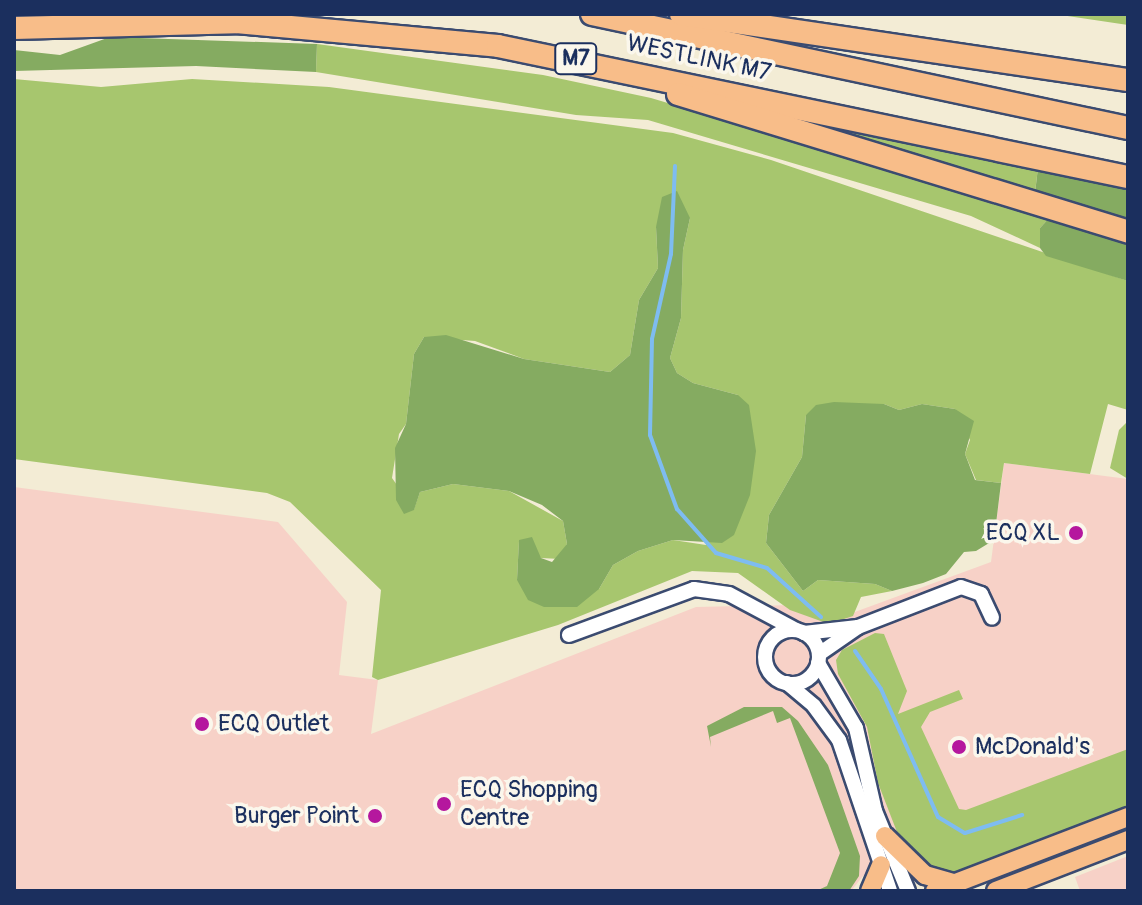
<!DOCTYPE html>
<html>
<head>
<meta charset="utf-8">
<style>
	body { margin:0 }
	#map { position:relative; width:1142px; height:905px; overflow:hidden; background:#f3ecd5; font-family:Pangolin,sans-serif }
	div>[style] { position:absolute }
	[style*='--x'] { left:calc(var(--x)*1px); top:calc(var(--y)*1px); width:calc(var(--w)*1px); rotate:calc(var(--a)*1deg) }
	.built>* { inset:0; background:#f7d1c7 }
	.green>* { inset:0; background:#a7c66e }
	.forest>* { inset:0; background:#85ab61 }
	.stream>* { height:4px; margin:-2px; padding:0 2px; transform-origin:2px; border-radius:2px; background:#7ebcf1 }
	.roads { filter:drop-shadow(2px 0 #3b4b70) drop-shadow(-2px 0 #3b4b70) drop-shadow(0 2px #3b4b70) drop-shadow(0 -2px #3b4b70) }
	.minor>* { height:14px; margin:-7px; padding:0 7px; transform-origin:7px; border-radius:7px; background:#fff }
	.minor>.ring { margin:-7px; padding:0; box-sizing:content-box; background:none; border:14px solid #fff; border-radius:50% }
	.major>* { height:18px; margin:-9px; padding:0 9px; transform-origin:9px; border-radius:9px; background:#f8bd89 }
	.highway>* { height:22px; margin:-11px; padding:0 11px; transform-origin:11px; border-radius:11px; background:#f8bd89 }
	.dots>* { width:22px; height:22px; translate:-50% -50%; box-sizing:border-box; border:4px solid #fbf7ec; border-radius:50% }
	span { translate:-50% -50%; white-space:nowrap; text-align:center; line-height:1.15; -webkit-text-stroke:7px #fbf7ec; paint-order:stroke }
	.shield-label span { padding:2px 6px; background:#fbf7ec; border:2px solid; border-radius:6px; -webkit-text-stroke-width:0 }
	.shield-label { font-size:22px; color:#1b2f5e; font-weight:700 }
	.street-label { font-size:24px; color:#1b2f5e }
	.poi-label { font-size:24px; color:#1b2f5e }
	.right { translate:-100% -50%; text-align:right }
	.left { translate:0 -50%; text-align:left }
	.frame { position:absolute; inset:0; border:16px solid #1b2f5e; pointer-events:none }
</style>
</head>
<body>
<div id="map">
	<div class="built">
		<i style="clip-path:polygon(1004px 463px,1128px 479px,1128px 799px,920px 852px,863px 876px,851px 891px,14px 891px,14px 487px,278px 522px,347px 602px,339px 675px,378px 680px,371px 734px,696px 607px,794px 605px,833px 620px,991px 562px)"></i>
		<i style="clip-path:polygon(1128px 856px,1128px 891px,1080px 891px,1075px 877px)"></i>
	</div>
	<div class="green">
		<i style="clip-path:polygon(1052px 14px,1128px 14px,1128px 25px,1054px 14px)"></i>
		<i style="clip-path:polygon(317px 44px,543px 75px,651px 98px,1050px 217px,1040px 228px,1040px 248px,971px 216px,648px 120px,576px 115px,316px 72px)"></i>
		<i style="clip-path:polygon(evenodd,14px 79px,101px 87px,192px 79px,329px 87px,673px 133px,771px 160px,1128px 281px,1128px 410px,1108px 404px,1090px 474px,1004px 463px,1001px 483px,976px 480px,965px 454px,970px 440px,955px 409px,922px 404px,899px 410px,884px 404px,806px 415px,802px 457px,769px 515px,766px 543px,803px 591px,818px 580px,875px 584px,892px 591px,861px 597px,853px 616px,829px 624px,790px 610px,738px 573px,692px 571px,558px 625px,378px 680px,372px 677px,381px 590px,290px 502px,267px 493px,14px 459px,14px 79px,690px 218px,683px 250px,681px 318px,670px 358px,677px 373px,693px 383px,738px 395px,706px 545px,673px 540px,638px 551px,613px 565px,599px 589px,517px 580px,519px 541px,541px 558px,560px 559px,567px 544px,563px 521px,509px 491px,453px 484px,420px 492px,414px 509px,392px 478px,399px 434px,406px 424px,414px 354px,424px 337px,475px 341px,524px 359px,610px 372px,630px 355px,639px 300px,658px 268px,656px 227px,690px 218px)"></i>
		<i style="clip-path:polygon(844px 126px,1038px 168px,1035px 192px,844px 132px)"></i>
		<i style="clip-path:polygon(1128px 421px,1128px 479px,1110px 468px,1119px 430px)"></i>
		<i style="clip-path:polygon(875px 633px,884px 634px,907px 691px,898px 714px,959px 690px,963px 699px,930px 712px,921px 727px,959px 809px,966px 810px,1128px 749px,1128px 809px,957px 875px,929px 870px,897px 832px,878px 783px,867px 727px,838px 674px,836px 660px,842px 650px)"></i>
	</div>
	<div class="forest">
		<i style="clip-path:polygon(110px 37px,317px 44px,316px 72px,196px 66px,14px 71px,14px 50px,60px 55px)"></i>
		<i style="clip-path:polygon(1038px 168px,1128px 188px,1128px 226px,1034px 201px)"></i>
		<i style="clip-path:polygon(677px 191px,690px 218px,683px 250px,681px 318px,670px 358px,677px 373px,693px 383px,738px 395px,749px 405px,756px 451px,750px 495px,734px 535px,722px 543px,673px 540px,638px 551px,613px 565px,599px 589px,577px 607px,544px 607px,528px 600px,517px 580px,519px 540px,532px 537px,541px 558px,552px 562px,567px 544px,563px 521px,542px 505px,509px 491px,453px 484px,420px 492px,414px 510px,404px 514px,396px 500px,395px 448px,406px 424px,414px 354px,424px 337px,446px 335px,524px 359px,610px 372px,630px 355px,639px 300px,658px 268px,656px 227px,662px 197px)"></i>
		<i style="clip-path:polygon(1050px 217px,1128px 244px,1128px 281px,1046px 256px,1040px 248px,1040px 228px)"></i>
		<i style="clip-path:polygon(834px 402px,884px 404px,899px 410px,922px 404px,955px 409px,974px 421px,965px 454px,975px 480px,1001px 483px,994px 540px,976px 551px,964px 552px,946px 574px,923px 583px,892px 591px,875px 584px,818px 580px,803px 591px,766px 543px,769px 515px,802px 457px,806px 415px,816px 405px)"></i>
		<i style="clip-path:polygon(744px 707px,782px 707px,798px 721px,828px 765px,860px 856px,859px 876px,849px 891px,816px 891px,827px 886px,840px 853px,790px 718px,777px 723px,773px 711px,710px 737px,711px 747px,707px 726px)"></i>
	</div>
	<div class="stream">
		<i style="--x:675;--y:166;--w:88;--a:92.6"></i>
		<i style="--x:671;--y:254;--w:87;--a:102.6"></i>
		<i style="--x:652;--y:339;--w:96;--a:91.2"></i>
		<i style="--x:650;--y:435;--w:79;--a:70"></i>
		<i style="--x:677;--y:509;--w:59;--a:48.4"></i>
		<i style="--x:716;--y:553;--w:53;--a:16.4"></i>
		<i style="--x:767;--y:568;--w:73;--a:42.2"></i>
		<i style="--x:855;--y:651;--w:46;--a:55.6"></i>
		<i style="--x:881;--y:689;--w:140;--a:66"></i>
		<i style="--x:938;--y:817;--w:31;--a:31"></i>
		<i style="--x:965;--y:833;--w:60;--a:-17.5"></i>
	</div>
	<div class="roads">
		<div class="minor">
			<i class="ring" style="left:765px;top:630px;width:40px;height:40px"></i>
			<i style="--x:804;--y:633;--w:54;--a:-6.3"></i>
			<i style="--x:858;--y:627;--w:110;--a:-21.2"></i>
			<i style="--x:961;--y:587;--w:21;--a:19"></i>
			<i style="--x:981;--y:594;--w:26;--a:65"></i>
			<i style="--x:569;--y:635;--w:133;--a:-20.2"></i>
			<i style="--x:694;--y:589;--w:35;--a:8"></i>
			<i style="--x:729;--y:594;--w:76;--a:28.2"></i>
			<i style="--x:819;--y:654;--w:47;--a:-34.7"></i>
			<i style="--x:818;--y:663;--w:75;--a:59.7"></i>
			<i style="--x:856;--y:728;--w:85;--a:77.1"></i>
			<i style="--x:875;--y:811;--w:87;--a:67.6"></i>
			<i style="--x:787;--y:683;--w:35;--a:40"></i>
			<i style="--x:814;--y:706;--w:42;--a:53.7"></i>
			<i style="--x:839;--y:740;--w:159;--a:71.3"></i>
		</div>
		<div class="major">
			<i style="--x:885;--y:836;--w:56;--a:44.3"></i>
			<i style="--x:925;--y:875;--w:29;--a:16"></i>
			<i style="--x:870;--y:891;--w:28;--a:-67"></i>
			<i style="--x:935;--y:891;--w:207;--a:-21"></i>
			<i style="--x:996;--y:891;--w:142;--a:-21.1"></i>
		</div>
		<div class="highway">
			<i style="--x:592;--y:14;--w:548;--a:12.01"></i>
			<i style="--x:681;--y:14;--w:452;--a:8.4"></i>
			<i style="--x:14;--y:28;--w:222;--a:-1.5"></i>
			<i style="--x:236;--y:22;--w:263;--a:5.2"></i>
			<i style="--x:498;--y:46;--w:643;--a:11.75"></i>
			<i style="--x:678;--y:94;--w:471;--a:17"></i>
		</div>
	</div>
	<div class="dots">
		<i style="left:1076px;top:533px;background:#b5179e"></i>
		<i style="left:202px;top:724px;background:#b5179e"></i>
		<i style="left:959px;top:747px;background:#b5179e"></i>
		<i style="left:444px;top:804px;background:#b5179e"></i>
		<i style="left:375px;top:816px;background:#b5179e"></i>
	</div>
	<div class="shield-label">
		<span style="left:576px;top:59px">M7</span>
	</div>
	<div class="street-label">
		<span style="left:699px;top:58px;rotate:12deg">WESTLINK M7</span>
	</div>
	<div class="poi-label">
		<span class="right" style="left:1060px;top:533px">ECQ XL</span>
		<span class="left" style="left:218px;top:724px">ECQ Outlet</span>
		<span class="left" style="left:975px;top:747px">McDonald's</span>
		<span class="left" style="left:460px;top:804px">ECQ Shopping<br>Centre</span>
		<span class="right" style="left:359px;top:816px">Burger Point</span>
	</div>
	<div class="frame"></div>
</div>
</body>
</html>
